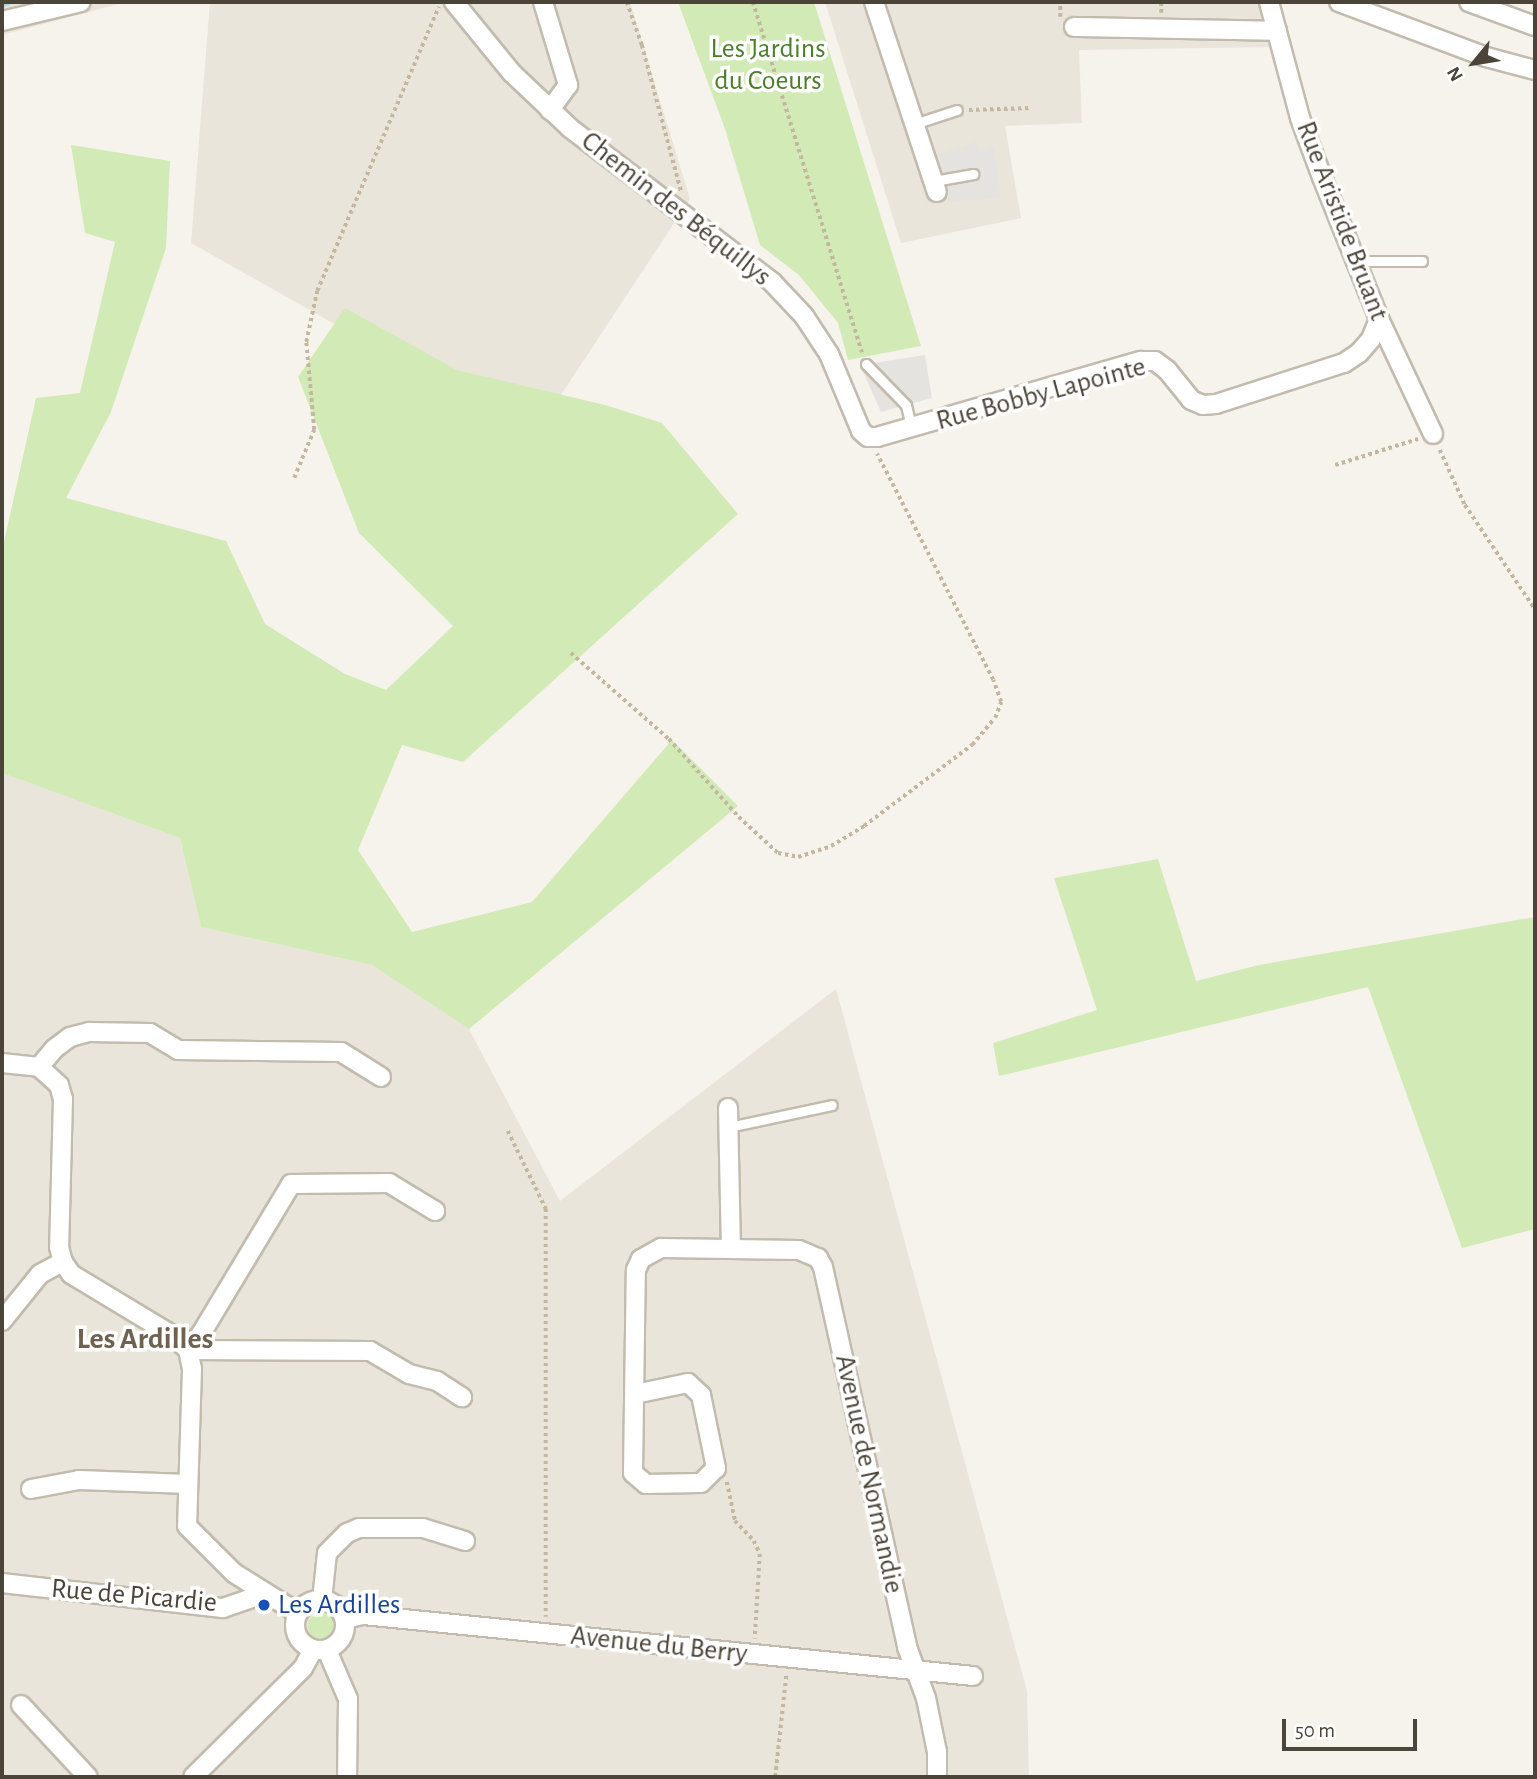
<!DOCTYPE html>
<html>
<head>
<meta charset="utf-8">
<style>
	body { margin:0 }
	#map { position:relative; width:1537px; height:1779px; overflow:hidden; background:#f6f3ec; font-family:"Alegreya Sans",sans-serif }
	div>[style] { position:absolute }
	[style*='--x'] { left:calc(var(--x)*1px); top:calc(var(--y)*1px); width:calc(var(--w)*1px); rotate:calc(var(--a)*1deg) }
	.residential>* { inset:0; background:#eae5da }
	.green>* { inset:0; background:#d2eab5 }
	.round { border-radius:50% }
	.parking>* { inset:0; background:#e5e3e0 }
	.stream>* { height:5px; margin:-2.5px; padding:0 2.5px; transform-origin:2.5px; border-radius:2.5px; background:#a9d4f2 }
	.path>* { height:3.5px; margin-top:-1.75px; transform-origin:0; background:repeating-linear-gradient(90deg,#c4b79f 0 3.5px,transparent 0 7px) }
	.roads { filter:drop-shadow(2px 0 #c2bbae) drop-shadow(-2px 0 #c2bbae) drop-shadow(0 2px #c2bbae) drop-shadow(0 -2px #c2bbae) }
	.lane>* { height:9px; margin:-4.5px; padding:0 4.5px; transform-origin:4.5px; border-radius:4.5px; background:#fff }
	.street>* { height:18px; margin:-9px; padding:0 9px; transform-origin:9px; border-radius:9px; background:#fff }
	.street>.ring { margin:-9px; padding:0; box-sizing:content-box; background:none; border:18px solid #fff; border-radius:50% }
	.dots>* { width:19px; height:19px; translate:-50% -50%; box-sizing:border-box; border:4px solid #fff; border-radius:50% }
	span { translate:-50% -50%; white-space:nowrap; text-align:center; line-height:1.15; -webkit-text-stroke:7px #fff; paint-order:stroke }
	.park-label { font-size:28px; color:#4a7f2a }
	.street-label { font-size:28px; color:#4b4439 }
	.transit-label { font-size:28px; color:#164399 }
	.left { translate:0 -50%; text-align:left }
	.neighbourhood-label { font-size:30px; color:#6e6250; font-weight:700 }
	.frame { position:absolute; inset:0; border:4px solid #4b4439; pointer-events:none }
	.north { position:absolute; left:1439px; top:28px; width:70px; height:70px; -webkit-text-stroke:5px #fff; paint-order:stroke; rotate:240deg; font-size:19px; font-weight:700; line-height:28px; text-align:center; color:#4b4439 }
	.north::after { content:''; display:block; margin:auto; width:24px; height:32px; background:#4b4439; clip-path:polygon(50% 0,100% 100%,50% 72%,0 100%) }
	.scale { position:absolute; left:1282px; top:1719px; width:135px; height:32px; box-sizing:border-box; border:4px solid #4b4439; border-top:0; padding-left:9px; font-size:21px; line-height:24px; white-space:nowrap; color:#4b4439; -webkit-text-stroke:5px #fff; paint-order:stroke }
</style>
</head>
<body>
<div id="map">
	<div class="residential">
		<i style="clip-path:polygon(2px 2px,126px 2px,2px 35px)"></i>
		<i style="clip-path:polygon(210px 2px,630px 2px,690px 199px,532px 439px,473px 402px,191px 243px)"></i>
		<i style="clip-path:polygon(825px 2px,1267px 2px,1271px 47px,1079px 50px,1082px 123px,1005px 126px,1021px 218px,901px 243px)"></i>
		<i style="clip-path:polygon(2px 773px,180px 838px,201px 927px,372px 965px,469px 1029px,560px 1201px,836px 989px,1027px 1691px,1029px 1777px,2px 1777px)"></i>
	</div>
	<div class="green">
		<i style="clip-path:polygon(678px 2px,814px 2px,921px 346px,848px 360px,838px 323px,799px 275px,760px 245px,725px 129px)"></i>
		<i style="clip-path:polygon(71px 145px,170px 161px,166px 248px,111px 412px,66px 498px,226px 541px,265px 624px,345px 674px,386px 690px,453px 626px,359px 533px,298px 377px,345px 308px,457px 370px,605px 405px,662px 423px,738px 514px,463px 762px,402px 745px,358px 850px,412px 932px,532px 902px,672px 740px,738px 806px,469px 1029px,372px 965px,201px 927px,180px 838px,2px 773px,2px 551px,36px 398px,80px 393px,115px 242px,85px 233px)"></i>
		<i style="clip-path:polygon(1158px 859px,1196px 981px,1259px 965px,1535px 917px,1535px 1229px,1462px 1248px,1368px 987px,999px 1076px,993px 1043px,1097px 1010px,1054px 878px)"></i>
		<i class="round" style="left:308px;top:1613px;width:26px;height:26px"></i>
	</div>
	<div class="parking">
		<i style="clip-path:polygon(976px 142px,979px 150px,994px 146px,1000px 198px,927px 203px,915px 162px)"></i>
		<i style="clip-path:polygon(925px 355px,932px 398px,881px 412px,860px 365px)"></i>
	</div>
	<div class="stream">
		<i style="--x:2;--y:4;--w:7;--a:-16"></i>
	</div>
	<div class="path">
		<i style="--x:627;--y:2;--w:46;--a:70.8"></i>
		<i style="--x:642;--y:45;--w:151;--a:75"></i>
		<i style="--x:753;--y:2;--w:367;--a:72.7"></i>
		<i style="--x:1161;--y:13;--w:11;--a:-90"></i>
		<i style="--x:1060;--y:17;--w:15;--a:-90"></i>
		<i style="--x:969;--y:110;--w:61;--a:-1.9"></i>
		<i style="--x:1440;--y:450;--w:60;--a:65.6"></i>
		<i style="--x:1465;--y:505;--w:125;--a:56.1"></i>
		<i style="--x:1335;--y:465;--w:87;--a:-17.4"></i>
		<i style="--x:294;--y:478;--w:52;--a:-67.4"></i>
		<i style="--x:314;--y:430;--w:88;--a:-95.2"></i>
		<i style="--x:306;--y:342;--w:52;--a:-77.8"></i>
		<i style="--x:317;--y:291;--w:309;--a:-66.8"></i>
		<i style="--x:571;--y:653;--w:130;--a:41.3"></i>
		<i style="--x:669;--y:739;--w:105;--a:48.1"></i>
		<i style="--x:739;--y:817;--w:53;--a:42.7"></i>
		<i style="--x:778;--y:853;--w:20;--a:11"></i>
		<i style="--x:798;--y:857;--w:35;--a:-18"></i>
		<i style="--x:831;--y:846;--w:39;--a:-31"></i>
		<i style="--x:864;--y:826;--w:135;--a:-36.9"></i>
		<i style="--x:972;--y:745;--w:35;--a:-50"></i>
		<i style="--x:995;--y:718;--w:17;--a:-69"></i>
		<i style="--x:1001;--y:702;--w:23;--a:-110"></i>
		<i style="--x:993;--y:680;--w:254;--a:-117.2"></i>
		<i style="--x:508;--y:1131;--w:87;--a:64"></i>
		<i style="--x:546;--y:1209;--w:408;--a:90"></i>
		<i style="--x:727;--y:1482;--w:40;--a:78"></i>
		<i style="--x:735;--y:1521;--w:28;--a:46"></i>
		<i style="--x:754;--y:1541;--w:14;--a:65"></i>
		<i style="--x:760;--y:1554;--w:85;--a:93.4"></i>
		<i style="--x:775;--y:1777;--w:103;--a:-83.8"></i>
	</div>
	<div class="roads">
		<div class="lane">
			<i style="--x:914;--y:124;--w:45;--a:-18"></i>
			<i style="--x:934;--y:181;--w:40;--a:-10"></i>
			<i style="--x:1356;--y:261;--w:66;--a:0"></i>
			<i style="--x:866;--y:364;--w:57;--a:45.7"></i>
			<i style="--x:906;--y:405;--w:23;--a:77"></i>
			<i style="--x:729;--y:1127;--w:105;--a:-12.1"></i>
		</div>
		<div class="street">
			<i style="--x:454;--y:2;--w:92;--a:50.8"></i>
			<i style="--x:512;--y:73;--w:80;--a:43.5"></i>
			<i style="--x:570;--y:128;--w:254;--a:37.3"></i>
			<i style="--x:772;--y:282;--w:47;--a:46.7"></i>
			<i style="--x:804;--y:316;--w:45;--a:56.7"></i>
			<i style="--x:829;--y:354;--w:83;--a:67.4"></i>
			<i style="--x:861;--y:431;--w:9;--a:41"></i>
			<i style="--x:868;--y:437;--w:9;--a:0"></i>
			<i style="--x:877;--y:437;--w:275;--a:-16.1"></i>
			<i style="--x:1141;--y:361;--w:14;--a:0"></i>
			<i style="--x:1155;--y:361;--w:15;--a:37"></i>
			<i style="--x:1167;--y:370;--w:38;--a:51"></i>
			<i style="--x:1191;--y:400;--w:13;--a:23"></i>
			<i style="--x:1203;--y:405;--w:13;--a:-4"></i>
			<i style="--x:1216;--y:404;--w:134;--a:-17.8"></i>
			<i style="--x:1344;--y:363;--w:18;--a:-34"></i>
			<i style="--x:1359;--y:353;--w:18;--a:-49"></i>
			<i style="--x:1371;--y:339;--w:22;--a:-68"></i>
			<i style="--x:543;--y:2;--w:87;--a:73.2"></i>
			<i style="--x:568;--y:85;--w:31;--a:126"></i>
			<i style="--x:874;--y:2;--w:200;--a:71.7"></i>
			<i style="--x:1269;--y:2;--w:120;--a:75"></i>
			<i style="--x:1300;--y:118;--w:63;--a:69.6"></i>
			<i style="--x:1322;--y:177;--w:153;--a:68.1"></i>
			<i style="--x:1379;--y:319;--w:127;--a:64.8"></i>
			<i style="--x:1339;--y:2;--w:157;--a:20.5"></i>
			<i style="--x:1486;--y:57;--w:51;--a:14.9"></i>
			<i style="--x:1469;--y:2;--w:70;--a:20"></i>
			<i style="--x:2;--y:21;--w:81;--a:-13.5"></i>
			<i style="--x:1074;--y:27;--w:203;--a:1.1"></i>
			<i style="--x:2;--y:1063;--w:37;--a:6"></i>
			<i style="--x:39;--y:1067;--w:27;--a:42"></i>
			<i style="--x:59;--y:1085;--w:15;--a:74"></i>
			<i style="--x:63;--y:1099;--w:148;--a:91.5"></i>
			<i style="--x:59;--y:1247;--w:16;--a:75"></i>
			<i style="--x:63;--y:1262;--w:14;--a:56"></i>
			<i style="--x:71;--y:1274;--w:118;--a:31.1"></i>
			<i style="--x:172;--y:1335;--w:22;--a:43"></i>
			<i style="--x:188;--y:1350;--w:19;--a:78"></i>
			<i style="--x:192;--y:1369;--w:157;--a:91.8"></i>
			<i style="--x:187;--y:1526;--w:66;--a:45"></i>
			<i style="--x:234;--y:1573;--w:75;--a:32"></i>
			<i style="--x:39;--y:1067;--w:23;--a:-50"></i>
			<i style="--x:54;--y:1049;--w:20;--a:-37"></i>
			<i style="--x:70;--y:1037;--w:20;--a:-15"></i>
			<i style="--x:89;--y:1032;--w:61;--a:0.9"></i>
			<i style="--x:150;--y:1033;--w:33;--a:31"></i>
			<i style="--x:178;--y:1050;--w:163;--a:0.7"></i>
			<i style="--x:341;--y:1052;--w:47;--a:32"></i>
			<i style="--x:728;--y:1108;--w:141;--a:88.8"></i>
			<i style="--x:2;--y:1321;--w:60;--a:-51"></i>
			<i style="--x:40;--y:1274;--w:26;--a:-28"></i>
			<i style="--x:188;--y:1350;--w:21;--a:-51"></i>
			<i style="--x:201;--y:1334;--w:175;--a:-59"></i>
			<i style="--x:291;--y:1184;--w:98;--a:-0.6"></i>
			<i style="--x:389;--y:1183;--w:54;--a:31.3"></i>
			<i style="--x:188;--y:1350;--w:182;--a:0.3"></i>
			<i style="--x:370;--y:1351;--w:45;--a:30.5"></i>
			<i style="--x:409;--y:1374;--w:29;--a:14"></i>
			<i style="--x:437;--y:1381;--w:30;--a:33"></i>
			<i style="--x:635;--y:1394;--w:54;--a:-11.7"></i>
			<i style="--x:688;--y:1383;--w:18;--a:43"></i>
			<i style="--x:701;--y:1395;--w:75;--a:78.4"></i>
			<i style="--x:716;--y:1468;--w:21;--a:135"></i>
			<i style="--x:701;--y:1483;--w:55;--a:179"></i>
			<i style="--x:646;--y:1484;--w:17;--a:-140"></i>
			<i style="--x:633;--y:1473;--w:203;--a:-89.2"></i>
			<i style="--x:636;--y:1270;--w:12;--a:-66"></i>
			<i style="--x:641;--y:1259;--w:23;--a:-29"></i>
			<i style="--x:661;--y:1248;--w:138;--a:0.8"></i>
			<i style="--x:799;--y:1250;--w:21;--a:23"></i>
			<i style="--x:818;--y:1258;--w:10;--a:61"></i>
			<i style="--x:823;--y:1267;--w:389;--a:77.5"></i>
			<i style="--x:907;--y:1647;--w:54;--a:69.6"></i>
			<i style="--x:926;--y:1698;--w:55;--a:78.5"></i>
			<i style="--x:937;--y:1752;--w:25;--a:90"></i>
			<i style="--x:31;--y:1489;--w:49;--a:-10.6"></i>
			<i style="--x:79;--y:1480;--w:109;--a:2.1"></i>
			<i style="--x:2;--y:1583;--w:222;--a:6.5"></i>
			<i style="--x:223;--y:1608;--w:43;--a:-18.9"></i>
			<i class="ring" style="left:295px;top:1600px;width:32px;height:32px"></i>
			<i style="--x:322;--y:1600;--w:47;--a:-83.9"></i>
			<i style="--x:327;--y:1553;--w:28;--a:-45"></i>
			<i style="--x:347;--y:1533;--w:13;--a:-23"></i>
			<i style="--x:359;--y:1528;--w:64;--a:0"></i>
			<i style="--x:423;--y:1528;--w:44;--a:17.2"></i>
			<i style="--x:345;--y:1619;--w:18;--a:-13"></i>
			<i style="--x:363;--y:1615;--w:613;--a:5.71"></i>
			<i style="--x:327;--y:1650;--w:53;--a:66.8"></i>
			<i style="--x:348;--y:1699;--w:78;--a:90.7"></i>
			<i style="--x:21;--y:1705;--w:98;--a:47.1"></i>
			<i style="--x:193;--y:1777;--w:155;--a:-44.7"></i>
			<i style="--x:303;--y:1668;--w:21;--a:-61"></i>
		</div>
	</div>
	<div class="dots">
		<i style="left:264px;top:1605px;background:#1a4fb4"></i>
	</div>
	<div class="park-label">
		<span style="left:768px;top:65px">Les Jardins<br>du Coeurs</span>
	</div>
	<div class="street-label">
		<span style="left:676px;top:209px;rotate:38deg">Chemin des Béquillys</span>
		<span style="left:1342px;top:221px;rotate:69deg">Rue Aristide Bruant</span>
		<span style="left:1041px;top:394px;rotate:-15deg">Rue Bobby Lapointe</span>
		<span style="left:869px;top:1474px;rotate:78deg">Avenue de Normandie</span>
		<span style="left:134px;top:1596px;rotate:5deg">Rue de Picardie</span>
		<span style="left:659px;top:1645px;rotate:6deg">Avenue du Berry</span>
	</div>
	<div class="transit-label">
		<span class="left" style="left:278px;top:1605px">Les Ardilles</span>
	</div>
	<div class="neighbourhood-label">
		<span style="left:145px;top:1339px">Les Ardilles</span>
	</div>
	<div class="frame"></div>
	<div class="north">N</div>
	<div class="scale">50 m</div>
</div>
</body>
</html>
